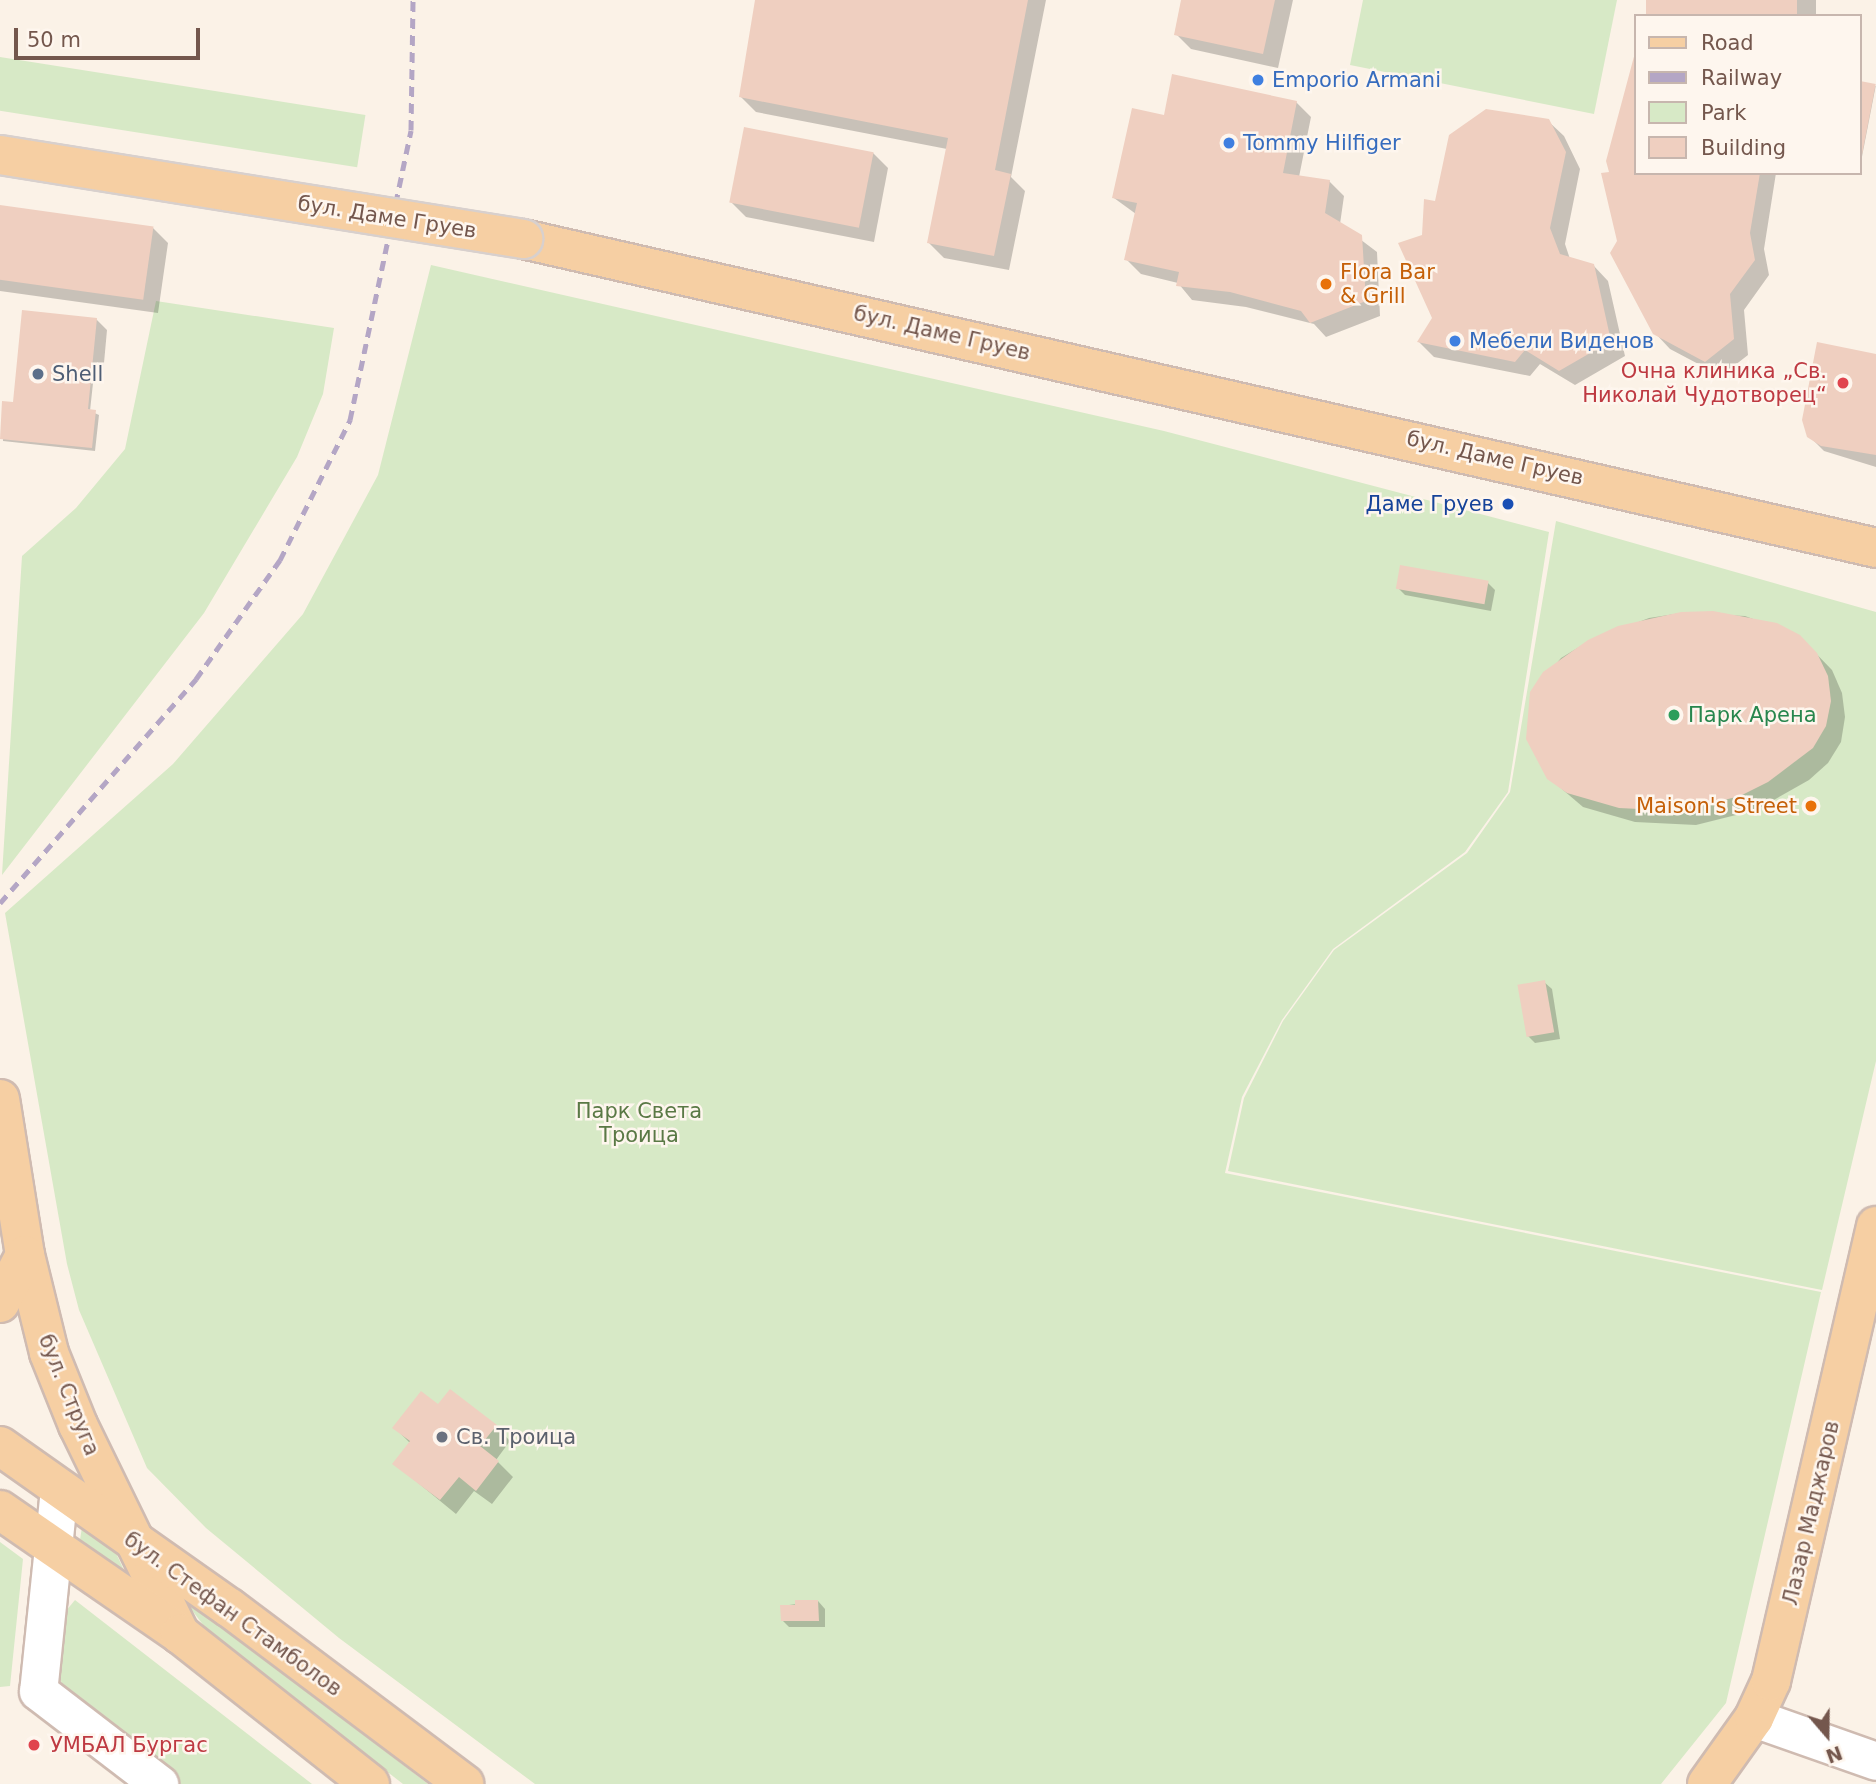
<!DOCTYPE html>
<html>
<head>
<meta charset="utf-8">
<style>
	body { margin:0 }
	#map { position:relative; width:1876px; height:1784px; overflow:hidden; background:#fbf2e7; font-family:"DejaVu Sans",sans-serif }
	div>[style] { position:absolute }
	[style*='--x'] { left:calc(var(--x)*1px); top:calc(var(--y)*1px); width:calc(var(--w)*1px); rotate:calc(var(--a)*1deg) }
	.green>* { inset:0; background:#d7e9c6; transform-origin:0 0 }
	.shadow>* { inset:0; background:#0003; transform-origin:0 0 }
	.building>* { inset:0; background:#efcfc0; transform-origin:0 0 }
	.roads { filter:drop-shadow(2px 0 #cfbbb1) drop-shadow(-2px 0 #cfbbb1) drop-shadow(0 2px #cfbbb1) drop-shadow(0 -2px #cfbbb1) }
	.minor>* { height:37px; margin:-18.5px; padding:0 18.5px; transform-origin:18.5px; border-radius:18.5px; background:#fff }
	.major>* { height:38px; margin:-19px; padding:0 19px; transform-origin:19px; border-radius:19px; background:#f6cfa3 }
	.rail>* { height:5px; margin-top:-2.5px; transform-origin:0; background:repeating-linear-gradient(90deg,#b4a6c5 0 10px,transparent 0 17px) }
	.bridges { filter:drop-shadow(2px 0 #d8d0cd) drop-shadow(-2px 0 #d8d0cd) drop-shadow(0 2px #d8d0cd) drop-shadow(0 -2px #d8d0cd) }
	.major-bridge>* { height:38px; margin:-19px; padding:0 19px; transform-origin:19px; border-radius:19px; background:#f6cfa3 }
	.dots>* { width:19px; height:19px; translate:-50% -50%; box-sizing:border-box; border:4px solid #fef6ee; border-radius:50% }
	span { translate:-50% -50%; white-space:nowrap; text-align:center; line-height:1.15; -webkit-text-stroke:5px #fef6ee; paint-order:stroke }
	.shop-label { font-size:21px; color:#366cbe }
	.left { translate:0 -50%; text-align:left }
	.street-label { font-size:21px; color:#74574d }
	.food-label { font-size:21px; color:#c56008 }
	.right { translate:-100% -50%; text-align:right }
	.health-label { font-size:21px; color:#be3a42 }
	.service-label { font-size:21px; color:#4e5e75 }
	.transit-label { font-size:21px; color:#164399 }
	.leisure-label { font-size:21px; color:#27864d }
	.park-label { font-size:21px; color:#5a7945 }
	.worship-label { font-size:21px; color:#5b616d }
	.legend { position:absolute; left:1634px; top:14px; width:228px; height:161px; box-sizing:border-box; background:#fef6ee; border:2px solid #c7b6ae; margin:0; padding:9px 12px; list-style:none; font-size:21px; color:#74574d }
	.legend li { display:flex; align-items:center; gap:14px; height:35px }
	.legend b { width:35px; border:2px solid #c7b6ae }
	.north { position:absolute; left:1792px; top:1700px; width:70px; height:70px; -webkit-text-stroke:5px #fef6ee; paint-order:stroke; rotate:160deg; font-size:19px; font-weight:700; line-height:28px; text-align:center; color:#74574d }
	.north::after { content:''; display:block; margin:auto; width:24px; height:32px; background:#74574d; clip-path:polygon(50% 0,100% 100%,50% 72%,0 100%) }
	.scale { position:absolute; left:14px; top:28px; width:186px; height:32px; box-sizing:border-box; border:4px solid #74574d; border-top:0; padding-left:9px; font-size:21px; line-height:24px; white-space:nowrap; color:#74574d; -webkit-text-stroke:5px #fef6ee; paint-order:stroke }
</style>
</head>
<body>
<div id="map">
	<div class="green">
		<i style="clip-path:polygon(1363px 0,1617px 0,1594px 114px,1350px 65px)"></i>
		<i style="left:0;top:57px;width:370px;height:53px;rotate:9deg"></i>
		<i style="clip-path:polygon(431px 265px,1164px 431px,1549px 532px,1508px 792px,1465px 852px,1333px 949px,1282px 1020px,1242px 1097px,1225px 1173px,1821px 1292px,1726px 1703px,1661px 1784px,535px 1784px,339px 1638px,206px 1528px,147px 1468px,79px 1310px,67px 1264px,5px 913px,173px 764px,303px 614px,378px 475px)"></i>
		<i style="clip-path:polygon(156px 301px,334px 328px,323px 394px,297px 457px,204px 613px,2px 875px,22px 556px,76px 508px,125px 449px)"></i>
		<i style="clip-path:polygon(1556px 521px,1876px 612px,1876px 1061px,1822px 1290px,1228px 1171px,1244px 1098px,1283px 1021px,1334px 950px,1467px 853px,1510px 792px)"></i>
		<i style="clip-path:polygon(82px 1527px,116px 1553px,127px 1577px,80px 1540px)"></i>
		<i style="clip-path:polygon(0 1542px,23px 1559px,10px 1686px,0 1687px)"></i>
		<i style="clip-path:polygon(182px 1597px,299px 1684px,428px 1784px,403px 1784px,210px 1634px)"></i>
		<i style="clip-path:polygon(75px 1600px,312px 1784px,179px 1784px,84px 1710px,66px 1695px,52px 1656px,60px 1618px)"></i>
	</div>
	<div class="shadow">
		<i style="clip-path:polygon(757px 0,1046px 0,1011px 177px,1025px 191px,1009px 270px,944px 258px,929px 243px,947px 149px,756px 112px,741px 97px)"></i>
		<i style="clip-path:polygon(1183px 0,1293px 0,1278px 68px,1191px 49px,1176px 34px)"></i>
		<i style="left:1648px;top:0;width:168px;height:16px"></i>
		<i style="clip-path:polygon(1636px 52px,1636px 173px,1776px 173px,1764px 249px,1769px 275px,1744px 310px,1748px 355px,1721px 376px,1670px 349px,1655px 333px,1618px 242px,1611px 173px)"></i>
		<i style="left:1860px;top:83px;width:16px;height:84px;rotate:11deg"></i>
		<i style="clip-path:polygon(1296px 102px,1311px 117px,1299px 177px,1329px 181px,1344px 196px,1340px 224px,1377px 252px,1380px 316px,1326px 337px,1314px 324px,1246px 307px,1192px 300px,1178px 283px,1141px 274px,1126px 259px,1136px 214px,1114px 198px,1165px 117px)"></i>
		<i style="clip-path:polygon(1548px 121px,1564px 136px,1580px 169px,1565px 244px,1570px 259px,1593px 265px,1608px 281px,1625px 356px,1575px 385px,1540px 364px,1530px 376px,1434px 357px,1419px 342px,1434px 318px,1423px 237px,1436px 203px)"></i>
		<i style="clip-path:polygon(873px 153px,888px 168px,874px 242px,746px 217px,731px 202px)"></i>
		<i style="clip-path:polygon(0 207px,153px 228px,168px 243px,158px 313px,0 291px)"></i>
		<i style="clip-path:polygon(96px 319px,107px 330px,103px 374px,94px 374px,90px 411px,99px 415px,95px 451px,3px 441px,4px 402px,15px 404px)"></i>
		<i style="clip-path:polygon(1876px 356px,1876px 467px,1824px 451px,1809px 436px)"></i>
		<i style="clip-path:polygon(1488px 583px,1495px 590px,1491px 611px,1405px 595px,1398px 588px)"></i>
		<i style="clip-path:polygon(1681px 613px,1745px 616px,1799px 636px,1832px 670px,1842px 693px,1845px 717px,1841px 742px,1828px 763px,1809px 780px,1756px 810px,1696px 825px,1635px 822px,1583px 807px,1549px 778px,1527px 738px,1532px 693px,1561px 658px,1589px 641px,1649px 618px)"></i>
		<i style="clip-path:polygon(1544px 982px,1552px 989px,1560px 1039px,1535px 1043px,1528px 1036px)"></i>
		<i style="clip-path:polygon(438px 1407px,496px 1426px,510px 1441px,496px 1460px,513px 1477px,492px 1504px,474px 1491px,456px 1514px,395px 1464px,410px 1443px,395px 1428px)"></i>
		<i style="clip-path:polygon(818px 1601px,825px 1609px,825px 1627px,789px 1627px,782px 1620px,782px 1606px)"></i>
	</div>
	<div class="building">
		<i style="clip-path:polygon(755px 0,1028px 0,995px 170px,1011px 174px,994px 256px,927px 243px,948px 138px,739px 97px)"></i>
		<i style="clip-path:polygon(1181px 0,1275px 0,1263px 54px,1174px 35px)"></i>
		<i style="left:1646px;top:0;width:151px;height:16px"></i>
		<i style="clip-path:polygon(1636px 49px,1636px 173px,1760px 173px,1750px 233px,1755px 260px,1730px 294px,1734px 339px,1705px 362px,1653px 334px,1610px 253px,1617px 241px,1601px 173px,1609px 172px,1606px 161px)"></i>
		<i style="clip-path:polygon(1172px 74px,1297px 101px,1283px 173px,1330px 180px,1325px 213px,1362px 235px,1366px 301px,1310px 323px,1301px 311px,1230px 292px,1176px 286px,1179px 272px,1124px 260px,1137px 203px,1112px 198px,1132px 108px,1164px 115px)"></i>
		<i style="left:1860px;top:81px;width:16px;height:75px;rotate:11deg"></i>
		<i style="clip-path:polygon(1486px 109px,1549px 119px,1566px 152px,1550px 228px,1560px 254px,1594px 264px,1611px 341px,1559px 371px,1525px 350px,1515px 362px,1417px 342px,1432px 318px,1398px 243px,1422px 235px,1424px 199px,1435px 201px,1449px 135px)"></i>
		<i style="left:744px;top:127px;width:132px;height:77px;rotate:11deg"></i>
		<i style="left:0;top:205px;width:155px;height:74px;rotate:8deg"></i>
		<i style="clip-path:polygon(22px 310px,97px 318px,88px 409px,96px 410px,92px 448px,0 439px,2px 401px,13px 402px)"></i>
		<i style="clip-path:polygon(1817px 342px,1876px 354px,1876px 455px,1821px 446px,1807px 437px,1802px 420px)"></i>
		<i style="left:1400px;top:565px;width:90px;height:24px;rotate:10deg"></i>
		<i style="clip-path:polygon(1713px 611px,1777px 623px,1800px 635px,1817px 653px,1828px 676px,1831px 701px,1826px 726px,1813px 748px,1768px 782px,1740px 796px,1680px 811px,1619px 808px,1567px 793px,1547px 779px,1526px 739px,1530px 692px,1543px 672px,1588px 640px,1618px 626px,1681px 612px)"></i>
		<i style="left:1545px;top:980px;width:53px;height:28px;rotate:80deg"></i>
		<i style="clip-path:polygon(450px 1389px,497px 1425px,480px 1446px,499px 1461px,476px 1491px,459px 1477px,440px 1500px,392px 1464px,410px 1441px,392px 1428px,421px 1391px,438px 1404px)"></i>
		<i style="clip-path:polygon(795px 1600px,818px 1600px,819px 1621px,781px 1621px,780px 1605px,795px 1605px)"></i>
	</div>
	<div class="roads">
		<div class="minor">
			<i style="--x:59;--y:1489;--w:203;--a:95.9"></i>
			<i style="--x:38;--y:1691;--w:153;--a:37.5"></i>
			<i style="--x:1754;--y:1718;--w:129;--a:19.4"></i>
		</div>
		<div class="major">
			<i style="--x:523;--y:239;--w:1388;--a:12.86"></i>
			<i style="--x:0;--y:1099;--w:158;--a:80.9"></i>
			<i style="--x:25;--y:1255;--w:101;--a:76.2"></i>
			<i style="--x:49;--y:1353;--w:78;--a:68.1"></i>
			<i style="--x:78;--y:1425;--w:233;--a:64"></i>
			<i style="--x:0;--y:1303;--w:54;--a:-62.5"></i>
			<i style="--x:0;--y:1446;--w:281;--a:35.2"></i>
			<i style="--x:230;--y:1608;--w:293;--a:36.9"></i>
			<i style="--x:0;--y:1510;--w:219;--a:34.6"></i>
			<i style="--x:180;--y:1634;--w:242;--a:38.3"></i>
			<i style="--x:1707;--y:1784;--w:81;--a:-54.5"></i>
			<i style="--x:1754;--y:1718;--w:41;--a:-65.3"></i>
			<i style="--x:1771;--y:1681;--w:467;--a:-77"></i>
		</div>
	</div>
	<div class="rail">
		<i style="--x:0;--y:903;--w:298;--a:-48.8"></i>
		<i style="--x:196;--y:679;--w:146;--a:-54.8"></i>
		<i style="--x:280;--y:560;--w:157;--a:-63.4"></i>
		<i style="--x:350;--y:420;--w:296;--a:-78.1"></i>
		<i style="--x:411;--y:130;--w:130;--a:-89.1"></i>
	</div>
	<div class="bridges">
		<div class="major-bridge">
			<i style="--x:0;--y:155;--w:530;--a:9.12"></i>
		</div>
	</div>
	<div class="dots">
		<i style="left:1258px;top:80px;background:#3f7fe0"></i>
		<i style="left:1229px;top:143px;background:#3f7fe0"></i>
		<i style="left:1326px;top:284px;background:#e8710a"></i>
		<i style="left:1455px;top:341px;background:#3f7fe0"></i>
		<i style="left:38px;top:374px;background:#5c6f8a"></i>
		<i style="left:1843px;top:383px;background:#e0444e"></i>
		<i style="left:1508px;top:504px;background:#1a4fb4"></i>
		<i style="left:1674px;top:715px;background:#2e9e5b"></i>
		<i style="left:1811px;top:806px;background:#e8710a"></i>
		<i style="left:442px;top:1437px;background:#6b7280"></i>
		<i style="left:34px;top:1745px;background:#e0444e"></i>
	</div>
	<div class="shop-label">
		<span class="left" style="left:1272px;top:80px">Emporio Armani</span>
		<span class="left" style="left:1243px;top:143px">Tommy Hilfiger</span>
		<span class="left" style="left:1469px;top:341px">Мебели Виденов</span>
	</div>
	<div class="street-label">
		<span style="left:387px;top:217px;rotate:9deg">бул. Даме Груев</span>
		<span style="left:942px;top:333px;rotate:13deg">бул. Даме Груев</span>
		<span style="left:1495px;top:458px;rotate:13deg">бул. Даме Груев</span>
		<span style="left:69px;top:1395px;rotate:68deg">бул. Струга</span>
		<span style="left:1811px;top:1513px;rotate:-77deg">Лазар Маджаров</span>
		<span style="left:233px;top:1614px;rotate:36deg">бул. Стефан Стамболов</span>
	</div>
	<div class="food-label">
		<span class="left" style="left:1340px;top:284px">Flora Bar<br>&amp; Grill</span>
		<span class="right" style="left:1797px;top:806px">Maison's Street</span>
	</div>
	<div class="health-label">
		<span class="right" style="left:1827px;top:383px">Oчна клиника „Св.<br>Николай Чудотворец“</span>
		<span class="left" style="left:50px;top:1745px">УМБАЛ Бургас</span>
	</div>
	<div class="service-label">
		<span class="left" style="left:52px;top:374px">Shell</span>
	</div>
	<div class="transit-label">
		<span class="right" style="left:1494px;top:504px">Даме Груев</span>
	</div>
	<div class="leisure-label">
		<span class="left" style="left:1688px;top:715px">Парк Арена</span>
	</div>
	<div class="park-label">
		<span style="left:639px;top:1123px">Парк Света<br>Троица</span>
	</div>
	<div class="worship-label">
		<span class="left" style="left:456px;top:1437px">Св. Троица</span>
	</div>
	<ul class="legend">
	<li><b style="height:9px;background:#f6cfa3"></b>Road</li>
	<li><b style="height:9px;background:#b4a6c5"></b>Railway</li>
	<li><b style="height:19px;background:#d7e9c6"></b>Park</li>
	<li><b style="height:19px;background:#efcfc0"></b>Building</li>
	</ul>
	<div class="north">N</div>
	<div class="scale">50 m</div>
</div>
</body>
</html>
